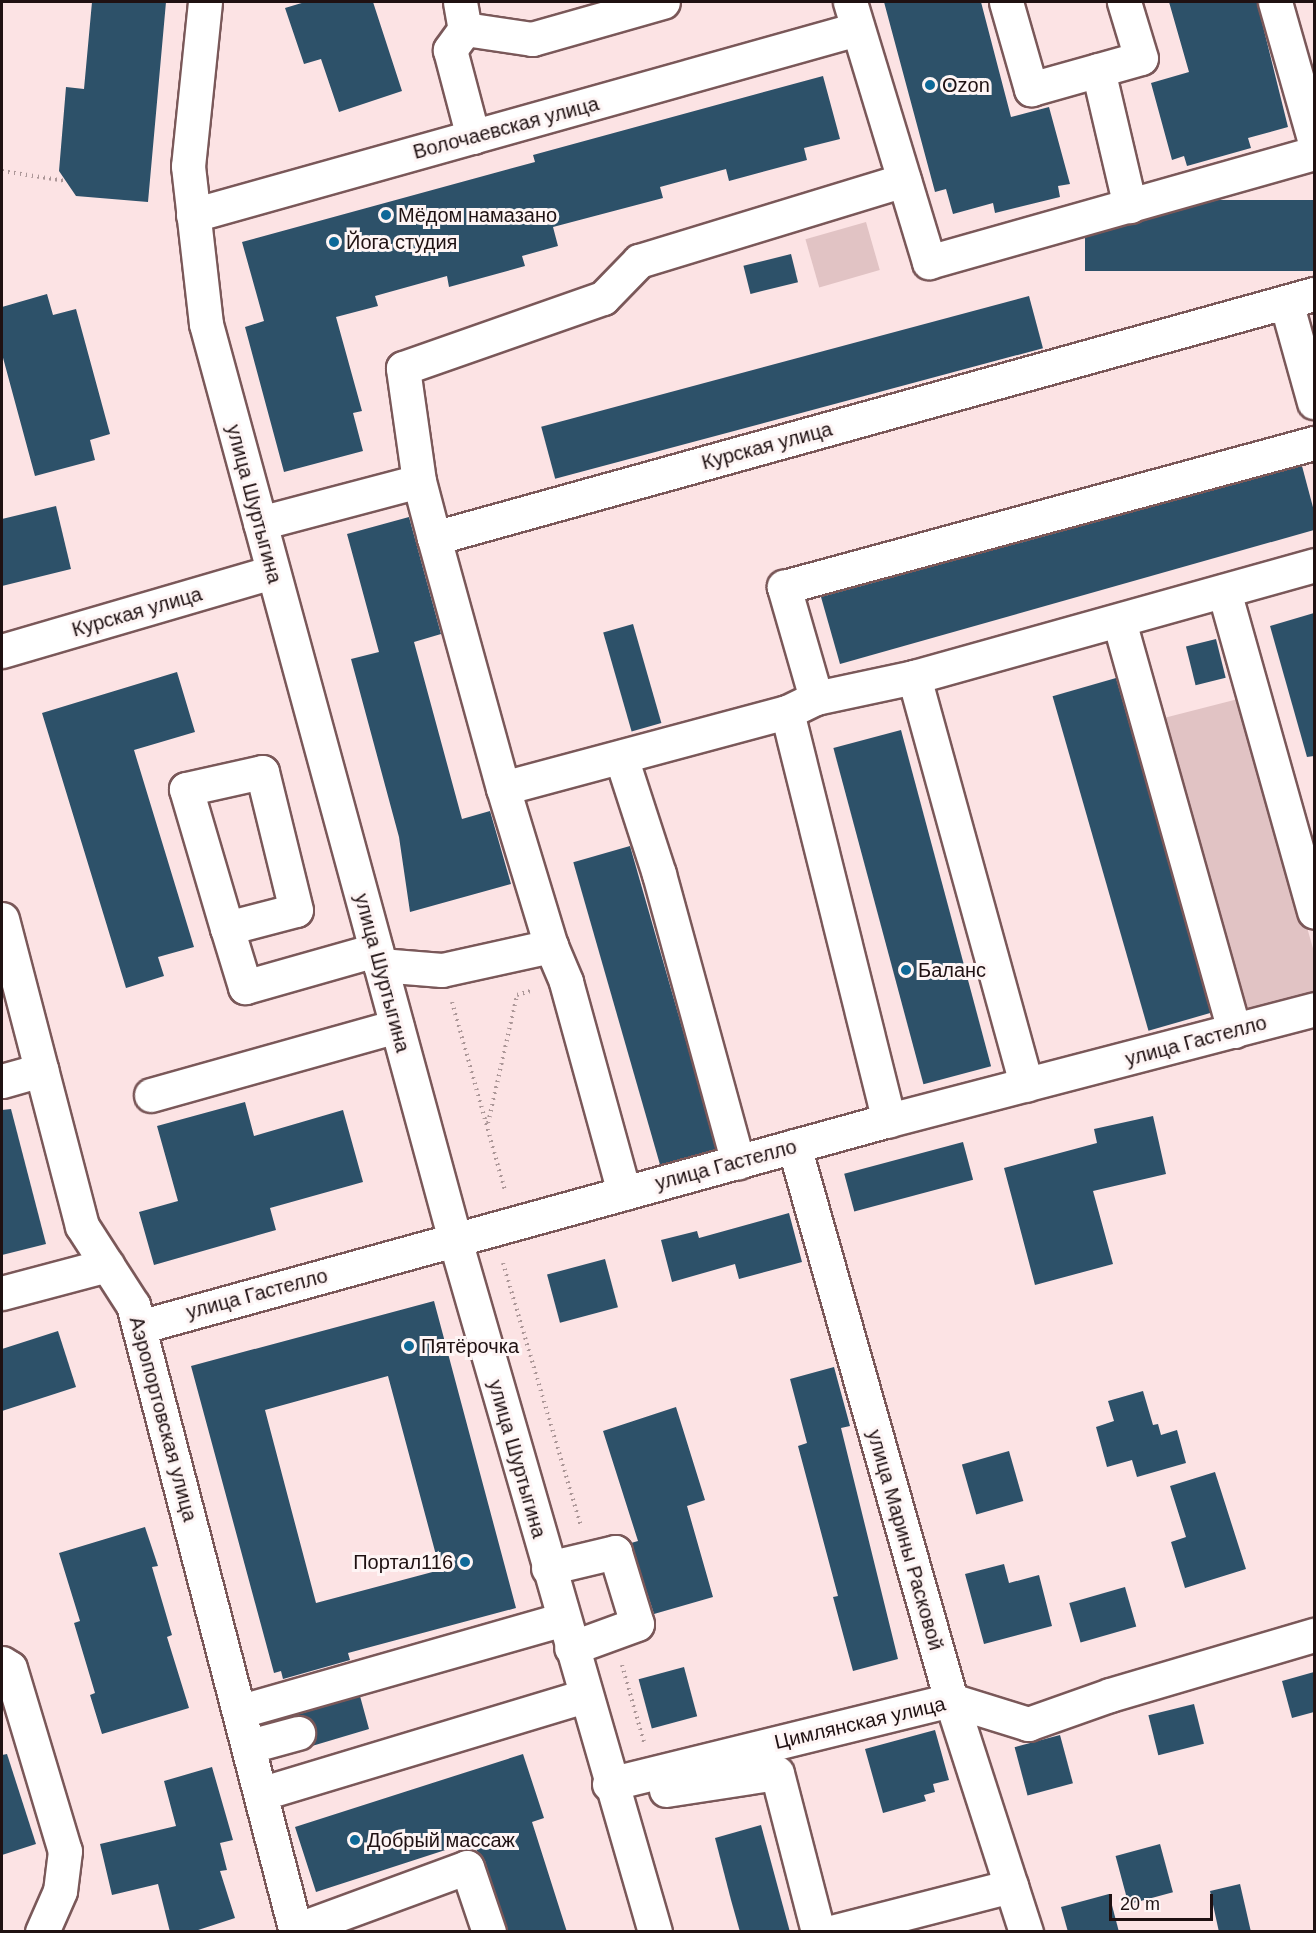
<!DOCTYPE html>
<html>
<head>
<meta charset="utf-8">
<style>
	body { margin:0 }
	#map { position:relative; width:1316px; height:1933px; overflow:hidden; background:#fce3e4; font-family:Arial,sans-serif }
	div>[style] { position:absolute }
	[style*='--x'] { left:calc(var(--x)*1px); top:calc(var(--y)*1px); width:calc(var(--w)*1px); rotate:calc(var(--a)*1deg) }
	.green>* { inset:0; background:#e1c3c4; transform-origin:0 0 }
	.building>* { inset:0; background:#2d5169; transform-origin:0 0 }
	.path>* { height:4px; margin-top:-2px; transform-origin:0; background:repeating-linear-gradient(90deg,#ac9798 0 1.5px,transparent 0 6px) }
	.roads { filter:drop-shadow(2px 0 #7a5859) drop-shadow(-2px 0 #7a5859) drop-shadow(0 2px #7a5859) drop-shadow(0 -2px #7a5859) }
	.minor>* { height:33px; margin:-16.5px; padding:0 16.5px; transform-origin:16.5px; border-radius:16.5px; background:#fff }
	.dots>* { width:16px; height:16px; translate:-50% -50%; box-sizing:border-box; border:3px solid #fef5f5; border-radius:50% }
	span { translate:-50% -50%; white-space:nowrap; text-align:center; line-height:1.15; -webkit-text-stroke:6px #fef5f5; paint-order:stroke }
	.poi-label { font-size:20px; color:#1f1112 }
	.left { translate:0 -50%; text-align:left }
	.right { translate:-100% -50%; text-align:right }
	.street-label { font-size:20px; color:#1f1112 }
	.frame { position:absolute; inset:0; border:3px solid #1f1112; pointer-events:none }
	.scale { position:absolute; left:1109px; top:1894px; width:104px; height:27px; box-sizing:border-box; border:3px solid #1f1112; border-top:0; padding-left:8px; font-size:18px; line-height:21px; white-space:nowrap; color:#1f1112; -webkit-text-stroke:4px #fef5f5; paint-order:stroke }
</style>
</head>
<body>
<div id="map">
	<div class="green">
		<i style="left:866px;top:222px;width:50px;height:63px;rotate:74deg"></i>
		<i style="clip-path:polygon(1242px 698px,1314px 952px,1314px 995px,1241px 1016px,1160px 719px)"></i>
	</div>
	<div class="building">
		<i style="clip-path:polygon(92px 2px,166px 2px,148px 202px,76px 196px,59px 171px,66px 87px,84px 89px)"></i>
		<i style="clip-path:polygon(305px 2px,373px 2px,402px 91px,339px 112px,321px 59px,304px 64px,285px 8px)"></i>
		<i style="clip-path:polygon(884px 2px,981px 2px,1011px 117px,1049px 107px,1070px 184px,1058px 186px,1060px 197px,995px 213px,993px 203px,953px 214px,946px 189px,935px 192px)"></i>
		<i style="clip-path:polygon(1169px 2px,1257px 2px,1288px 127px,1248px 138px,1251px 148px,1187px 166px,1184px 156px,1172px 160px,1151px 83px,1189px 72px)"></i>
		<i style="clip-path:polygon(823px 76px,840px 139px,804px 148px,807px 160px,729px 181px,726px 169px,660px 187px,663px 198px,553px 227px,558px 246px,522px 256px,525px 266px,449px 287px,447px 276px,375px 296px,378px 306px,336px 317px,362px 411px,353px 413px,363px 451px,284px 472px,245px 327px,264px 321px,242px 242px,535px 162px,533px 155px)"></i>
		<i style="left:1314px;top:200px;width:71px;height:229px;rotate:90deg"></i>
		<i style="left:791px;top:254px;width:29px;height:49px;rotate:76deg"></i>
		<i style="clip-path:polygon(47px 294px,53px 315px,76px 309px,110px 434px,90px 440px,95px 460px,35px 476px,2px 354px,2px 307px)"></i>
		<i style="left:1029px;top:296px;width:54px;height:505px;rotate:75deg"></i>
		<i style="clip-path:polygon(1302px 466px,1314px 511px,1314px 530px,840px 664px,821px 597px)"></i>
		<i style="clip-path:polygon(56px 506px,71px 569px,2px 586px,2px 519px)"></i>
		<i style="clip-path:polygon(409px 517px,441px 634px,414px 642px,462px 819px,490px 811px,511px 884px,410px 912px,399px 837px,351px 659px,379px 652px,347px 534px)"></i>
		<i style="clip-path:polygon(1314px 613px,1314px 756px,1307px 757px,1270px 626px)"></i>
		<i style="left:633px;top:624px;width:103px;height:31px;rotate:74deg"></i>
		<i style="left:1216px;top:639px;width:40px;height:31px;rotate:76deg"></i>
		<i style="clip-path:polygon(177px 672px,195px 732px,134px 750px,194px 947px,158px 957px,164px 976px,126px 988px,42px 713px)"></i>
		<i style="left:1116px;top:678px;width:348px;height:66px;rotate:74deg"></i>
		<i style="left:901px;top:730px;width:348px;height:70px;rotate:75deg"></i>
		<i style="left:630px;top:846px;width:315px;height:59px;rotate:74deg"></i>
		<i style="clip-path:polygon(245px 1102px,254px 1136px,343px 1110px,363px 1182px,270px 1208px,276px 1230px,154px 1265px,139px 1212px,178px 1201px,157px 1126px)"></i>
		<i style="clip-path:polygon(11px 1109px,46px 1244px,2px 1255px,2px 1110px)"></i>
		<i style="clip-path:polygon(1153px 1116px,1166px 1174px,1093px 1191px,1113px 1264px,1035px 1285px,1004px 1168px,1097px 1143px,1094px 1129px)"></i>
		<i style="left:963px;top:1142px;width:39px;height:123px;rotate:75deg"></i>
		<i style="clip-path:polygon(789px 1213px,802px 1262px,739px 1279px,735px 1264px,672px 1282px,661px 1240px,697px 1231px,699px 1238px)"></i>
		<i style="left:605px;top:1259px;width:50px;height:60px;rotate:75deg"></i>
		<i style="clip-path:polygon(evenodd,434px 1301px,516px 1608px,348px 1653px,350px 1660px,283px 1679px,281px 1671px,274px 1673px,191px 1366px,434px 1301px,388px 1376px,440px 1570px,316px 1603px,265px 1410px,388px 1376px)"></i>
		<i style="clip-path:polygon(58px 1331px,76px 1387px,2px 1411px,2px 1349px)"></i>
		<i style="clip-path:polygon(834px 1367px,850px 1426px,841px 1428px,898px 1659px,853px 1671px,833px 1597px,838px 1596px,798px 1446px,807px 1443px,790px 1379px)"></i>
		<i style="clip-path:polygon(1143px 1391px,1153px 1425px,1158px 1424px,1161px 1435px,1177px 1430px,1186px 1463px,1137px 1477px,1132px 1460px,1107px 1467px,1096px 1427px,1114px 1421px,1108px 1401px)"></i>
		<i style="clip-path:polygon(676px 1407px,705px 1500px,687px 1506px,713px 1597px,654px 1614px,631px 1543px,638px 1541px,603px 1431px)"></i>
		<i style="left:1009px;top:1451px;width:52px;height:49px;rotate:74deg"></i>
		<i style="clip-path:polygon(1215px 1472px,1246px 1569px,1185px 1588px,1171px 1542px,1186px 1537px,1170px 1486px)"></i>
		<i style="clip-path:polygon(145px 1527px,158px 1566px,152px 1567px,172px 1635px,167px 1637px,189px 1708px,102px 1734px,90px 1695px,95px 1693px,74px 1623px,80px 1621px,59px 1553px)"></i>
		<i style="clip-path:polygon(1004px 1564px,1009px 1583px,1039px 1575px,1052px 1626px,984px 1644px,965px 1574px)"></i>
		<i style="left:1125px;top:1587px;width:41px;height:58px;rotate:74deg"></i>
		<i style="left:684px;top:1667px;width:51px;height:47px;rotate:75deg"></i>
		<i style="clip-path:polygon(1314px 1672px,1314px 1712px,1292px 1718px,1282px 1681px)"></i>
		<i style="clip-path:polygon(360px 1696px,369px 1729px,312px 1746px,316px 1728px,311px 1719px,296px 1715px)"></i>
		<i style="left:1194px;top:1704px;width:41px;height:47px;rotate:76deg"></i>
		<i style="clip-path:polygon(935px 1730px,949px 1780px,933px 1784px,935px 1792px,924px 1795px,926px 1801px,883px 1813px,865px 1749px)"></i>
		<i style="left:1060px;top:1735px;width:50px;height:47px;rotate:75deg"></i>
		<i style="clip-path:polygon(7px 1754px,36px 1844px,2px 1855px,2px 1755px)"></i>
		<i style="clip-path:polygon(523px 1754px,544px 1818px,532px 1822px,567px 1932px,507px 1932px,485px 1861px,470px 1842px,316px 1892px,295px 1827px)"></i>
		<i style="clip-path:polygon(212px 1767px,233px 1840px,220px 1843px,227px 1870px,220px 1871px,235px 1918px,192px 1932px,170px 1932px,158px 1884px,112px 1895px,100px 1844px,176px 1826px,164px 1781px)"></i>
		<i style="clip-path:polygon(761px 1825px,790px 1932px,740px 1932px,731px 1900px,715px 1838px)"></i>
		<i style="left:1160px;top:1844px;width:50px;height:46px;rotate:75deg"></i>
		<i style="clip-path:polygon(1240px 1884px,1251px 1932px,1219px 1932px,1210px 1891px)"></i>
		<i style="clip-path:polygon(1109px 1894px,1119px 1932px,1068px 1932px,1061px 1907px)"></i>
	</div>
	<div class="path">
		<i style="--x:2;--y:171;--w:65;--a:8.9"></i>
		<i style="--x:452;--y:1002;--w:196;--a:74.3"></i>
		<i style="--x:488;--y:1123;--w:131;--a:-77.2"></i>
		<i style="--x:517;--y:995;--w:17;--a:-17"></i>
		<i style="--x:503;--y:1263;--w:274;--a:73.5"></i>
		<i style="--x:622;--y:1665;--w:80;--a:74.1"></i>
	</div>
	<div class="roads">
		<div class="minor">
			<i style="--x:205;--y:2;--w:165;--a:95.9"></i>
			<i style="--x:188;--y:166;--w:159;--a:83.5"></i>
			<i style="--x:206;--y:324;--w:949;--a:74.79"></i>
			<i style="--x:455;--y:1240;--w:720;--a:73.88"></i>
			<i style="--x:460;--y:2;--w:27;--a:80"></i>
			<i style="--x:465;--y:29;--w:26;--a:126"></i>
			<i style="--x:450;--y:50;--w:90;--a:75.2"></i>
			<i style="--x:850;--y:2;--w:272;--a:73.1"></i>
			<i style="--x:929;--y:262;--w:400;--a:-15.8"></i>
			<i style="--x:1006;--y:2;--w:91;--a:74"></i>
			<i style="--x:1031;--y:89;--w:114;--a:-15.7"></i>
			<i style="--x:1141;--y:58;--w:59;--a:-106.9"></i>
			<i style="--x:1275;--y:2;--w:142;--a:74.1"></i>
			<i style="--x:465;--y:29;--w:68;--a:8.5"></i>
			<i style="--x:532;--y:39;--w:136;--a:-15.8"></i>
			<i style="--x:1098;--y:70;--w:140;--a:76.8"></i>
			<i style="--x:193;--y:215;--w:690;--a:-15.65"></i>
			<i style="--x:1286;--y:302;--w:104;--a:74.4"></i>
			<i style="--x:419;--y:481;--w:114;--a:-98.1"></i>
			<i style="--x:403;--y:368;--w:212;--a:-19.3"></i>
			<i style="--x:603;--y:298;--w:52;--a:-45.8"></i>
			<i style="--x:639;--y:261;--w:277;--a:-17"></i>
			<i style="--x:260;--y:523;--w:164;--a:-14.8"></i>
			<i style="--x:419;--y:481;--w:59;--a:75.3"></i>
			<i style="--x:434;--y:538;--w:913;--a:-15.5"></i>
			<i style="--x:434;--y:538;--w:259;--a:74.6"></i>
			<i style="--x:1224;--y:591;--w:333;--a:74.3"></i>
			<i style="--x:1119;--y:621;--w:426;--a:74.3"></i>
			<i style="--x:2;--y:651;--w:282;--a:-16.3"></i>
			<i style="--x:914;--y:677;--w:423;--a:74.6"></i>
			<i style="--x:816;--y:698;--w:100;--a:-12.1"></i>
			<i style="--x:914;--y:677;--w:415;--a:-15.6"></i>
			<i style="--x:787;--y:712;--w:421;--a:76"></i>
			<i style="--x:621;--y:757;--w:123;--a:72"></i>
			<i style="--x:659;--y:874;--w:299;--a:74.7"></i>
			<i style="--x:2;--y:919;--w:317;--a:75.4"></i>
			<i style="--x:82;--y:1226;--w:94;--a:57.2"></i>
			<i style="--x:133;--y:1305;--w:648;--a:75.43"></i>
			<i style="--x:227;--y:928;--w:71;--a:-14.6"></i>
			<i style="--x:296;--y:910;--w:142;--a:-103.8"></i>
			<i style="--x:262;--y:772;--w:78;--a:167.4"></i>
			<i style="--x:186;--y:789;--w:145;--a:73.6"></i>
			<i style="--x:227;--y:928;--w:62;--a:73"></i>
			<i style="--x:245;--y:987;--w:136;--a:-15.8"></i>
			<i style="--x:551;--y:946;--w:39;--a:67"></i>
			<i style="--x:566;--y:982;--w:219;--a:74.6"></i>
			<i style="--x:380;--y:965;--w:62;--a:4.6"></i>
			<i style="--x:442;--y:970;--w:112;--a:-12.4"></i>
			<i style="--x:551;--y:946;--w:165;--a:-106.9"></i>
			<i style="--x:503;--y:788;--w:294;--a:-15"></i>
			<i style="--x:787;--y:712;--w:32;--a:-26"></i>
			<i style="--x:816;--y:698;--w:116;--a:-106.1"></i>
			<i style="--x:784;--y:587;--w:549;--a:-15.2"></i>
			<i style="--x:2;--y:1081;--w:41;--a:-15.8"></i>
			<i style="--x:151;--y:1095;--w:255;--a:-15.7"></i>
			<i style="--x:794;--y:1146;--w:576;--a:74.18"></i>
			<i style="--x:951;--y:1700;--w:244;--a:72.1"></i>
			<i style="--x:2;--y:1293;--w:109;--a:-14.9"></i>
			<i style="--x:139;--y:1327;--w:778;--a:-15.43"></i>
			<i style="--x:889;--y:1120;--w:439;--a:-14.6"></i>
			<i style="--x:548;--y:1568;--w:69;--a:-13.4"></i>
			<i style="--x:615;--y:1552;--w:75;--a:73"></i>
			<i style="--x:637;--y:1624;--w:70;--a:160"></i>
			<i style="--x:2;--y:1663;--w:9;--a:32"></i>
			<i style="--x:10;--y:1668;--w:191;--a:73.3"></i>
			<i style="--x:65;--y:1851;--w:40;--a:97.1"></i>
			<i style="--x:60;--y:1891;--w:45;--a:113.7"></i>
			<i style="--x:241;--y:1711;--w:335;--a:-15.9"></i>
			<i style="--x:250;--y:1746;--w:50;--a:-15.2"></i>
			<i style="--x:609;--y:1784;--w:352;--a:-13.8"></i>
			<i style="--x:951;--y:1700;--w:81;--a:17.3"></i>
			<i style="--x:1028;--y:1724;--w:87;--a:-19.5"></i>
			<i style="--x:1110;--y:1695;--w:213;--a:-16.4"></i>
			<i style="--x:666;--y:1790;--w:112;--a:-8.7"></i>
			<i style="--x:777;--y:1773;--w:164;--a:75.5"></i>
			<i style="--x:263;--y:1793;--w:335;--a:-16.8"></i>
			<i style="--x:296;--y:1930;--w:182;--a:-20.2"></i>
			<i style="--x:467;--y:1867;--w:69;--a:71.3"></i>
			<i style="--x:832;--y:1932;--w:185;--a:-14.4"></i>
		</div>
	</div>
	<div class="dots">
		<i style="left:930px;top:85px;background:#0e6998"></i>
		<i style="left:386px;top:215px;background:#0e6998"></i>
		<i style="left:334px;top:242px;background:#0e6998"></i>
		<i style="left:906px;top:970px;background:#0e6998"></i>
		<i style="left:409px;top:1346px;background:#0e6998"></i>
		<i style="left:465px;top:1562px;background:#0e6998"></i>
		<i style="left:355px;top:1840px;background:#0e6998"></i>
	</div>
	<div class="poi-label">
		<span class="left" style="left:942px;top:85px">Ozon</span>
		<span class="left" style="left:398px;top:215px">Мёдом намазано</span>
		<span class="left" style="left:346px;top:242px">Йога студия</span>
		<span class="left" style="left:918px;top:970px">Баланс</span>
		<span class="left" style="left:421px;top:1346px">Пятёрочка</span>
		<span class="right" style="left:453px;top:1562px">Портал116</span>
		<span class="left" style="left:367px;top:1840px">Добрый массаж</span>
	</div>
	<div class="street-label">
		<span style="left:506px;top:128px;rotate:-15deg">Волочаевская улица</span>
		<span style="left:767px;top:446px;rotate:-15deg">Курская улица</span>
		<span style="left:254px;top:504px;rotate:75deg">улица Шуртыгина</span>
		<span style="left:137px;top:612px;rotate:-16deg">Курская улица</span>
		<span style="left:382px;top:973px;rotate:75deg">улица Шуртыгина</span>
		<span style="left:1196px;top:1041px;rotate:-15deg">улица Гастелло</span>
		<span style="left:726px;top:1165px;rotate:-15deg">улица Гастелло</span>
		<span style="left:257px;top:1294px;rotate:-15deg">улица Гастелло</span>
		<span style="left:163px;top:1419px;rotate:75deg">Аэропортовская улица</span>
		<span style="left:517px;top:1459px;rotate:74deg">улица Шуртыгина</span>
		<span style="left:905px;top:1540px;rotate:74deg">улица Марины Расковой</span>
		<span style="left:860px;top:1723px;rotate:-13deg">Цимлянская улица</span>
	</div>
	<div class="frame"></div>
	<div class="scale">20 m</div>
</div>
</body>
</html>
